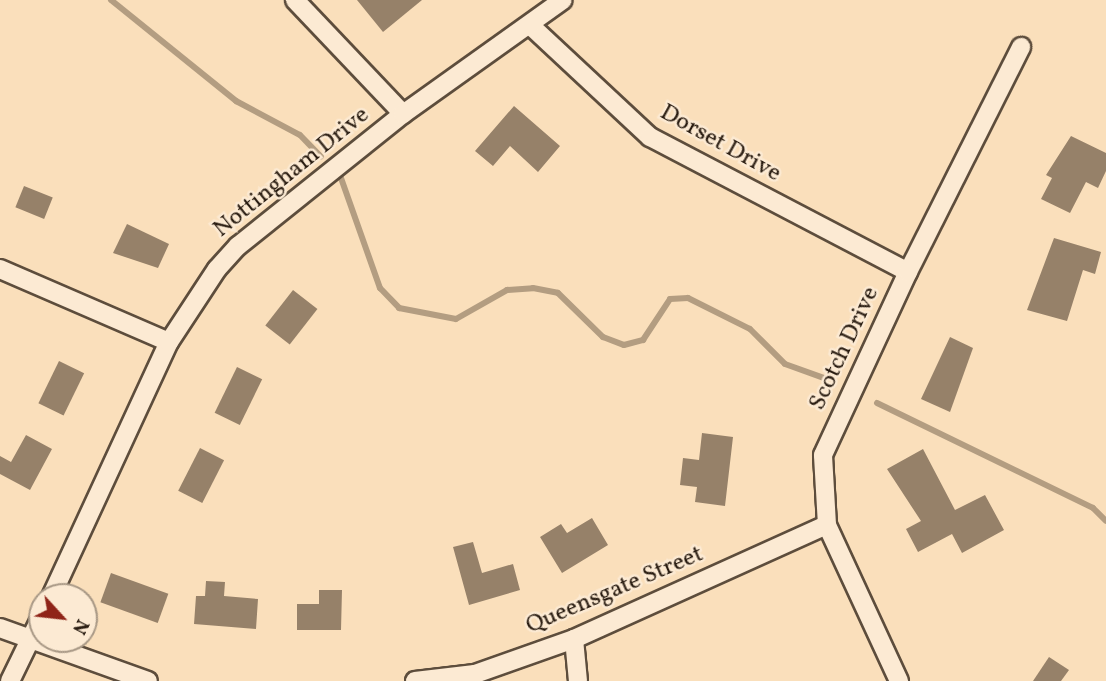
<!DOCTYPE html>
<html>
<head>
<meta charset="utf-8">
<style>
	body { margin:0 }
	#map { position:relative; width:1106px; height:681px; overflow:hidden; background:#fadfbb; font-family:Vollkorn,serif }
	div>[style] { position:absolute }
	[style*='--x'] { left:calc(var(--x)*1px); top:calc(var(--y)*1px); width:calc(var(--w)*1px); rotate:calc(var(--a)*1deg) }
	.stream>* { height:6px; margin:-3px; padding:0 3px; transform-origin:3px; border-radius:3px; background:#b39d81 }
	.building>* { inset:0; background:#968169; transform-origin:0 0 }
	.roads { filter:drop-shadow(2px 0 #5d4d3c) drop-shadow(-2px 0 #5d4d3c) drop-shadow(0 2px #5d4d3c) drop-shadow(0 -2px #5d4d3c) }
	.minor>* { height:18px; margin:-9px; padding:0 9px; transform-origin:9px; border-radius:9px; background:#fcead3 }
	span { translate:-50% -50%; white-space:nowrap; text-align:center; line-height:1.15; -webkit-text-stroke:5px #fcead3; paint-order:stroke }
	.street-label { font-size:24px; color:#291c11 }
	.north { position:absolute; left:28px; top:583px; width:70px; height:70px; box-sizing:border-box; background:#fcead3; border:2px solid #a89885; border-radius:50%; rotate:117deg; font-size:19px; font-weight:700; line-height:28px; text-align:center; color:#291c11 }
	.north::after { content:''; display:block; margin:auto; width:24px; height:32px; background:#8f2418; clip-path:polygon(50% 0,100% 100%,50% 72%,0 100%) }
</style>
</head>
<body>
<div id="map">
	<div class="stream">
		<i style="--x:111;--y:0;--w:161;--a:38.9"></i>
		<i style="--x:236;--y:101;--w:72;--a:28"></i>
		<i style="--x:300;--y:135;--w:30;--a:46"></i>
		<i style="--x:341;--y:178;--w:117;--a:70.5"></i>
		<i style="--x:380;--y:288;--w:28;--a:46"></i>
		<i style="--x:399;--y:308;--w:58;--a:10.9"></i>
		<i style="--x:456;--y:319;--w:59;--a:-29.6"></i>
		<i style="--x:507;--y:290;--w:26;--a:-4"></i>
		<i style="--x:533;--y:288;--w:25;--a:11"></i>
		<i style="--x:558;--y:293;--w:63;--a:44.4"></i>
		<i style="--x:603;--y:337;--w:22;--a:21"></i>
		<i style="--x:624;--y:345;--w:20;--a:-15"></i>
		<i style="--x:643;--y:340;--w:49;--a:-56.6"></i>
		<i style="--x:670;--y:299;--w:18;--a:-3"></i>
		<i style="--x:688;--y:298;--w:69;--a:26.6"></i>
		<i style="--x:750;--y:329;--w:49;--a:45"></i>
		<i style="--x:785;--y:364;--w:41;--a:19.7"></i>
		<i style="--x:877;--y:403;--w:240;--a:25.9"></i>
		<i style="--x:1093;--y:508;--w:18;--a:45"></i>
	</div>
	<div class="building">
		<i style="clip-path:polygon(357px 0,422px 0,383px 32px)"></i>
		<i style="clip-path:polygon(514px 106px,560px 146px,538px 172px,510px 146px,493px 166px,475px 151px)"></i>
		<i style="clip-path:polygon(1071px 136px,1106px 153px,1106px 171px,1098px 188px,1086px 182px,1070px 213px,1041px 199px,1052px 178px,1046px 175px)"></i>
		<i style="left:24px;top:186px;width:31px;height:23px;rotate:22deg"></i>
		<i style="clip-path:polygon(127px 224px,169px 244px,158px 268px,113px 253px)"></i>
		<i style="clip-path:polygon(1054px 238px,1101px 252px,1095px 274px,1083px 270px,1067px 321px,1027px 310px)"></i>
		<i style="left:293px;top:290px;width:31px;height:45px;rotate:38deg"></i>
		<i style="clip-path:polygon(950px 337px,973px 348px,950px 412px,921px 399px)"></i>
		<i style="left:59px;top:361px;width:28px;height:47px;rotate:26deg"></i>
		<i style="left:237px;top:367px;width:28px;height:51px;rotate:26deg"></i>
		<i style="clip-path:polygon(702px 433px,733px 437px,725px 506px,695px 502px,697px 487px,680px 485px,683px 458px,699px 460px)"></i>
		<i style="clip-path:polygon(26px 435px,52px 449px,30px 490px,0 474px,0 456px,11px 462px)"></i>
		<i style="left:200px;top:448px;width:27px;height:48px;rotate:27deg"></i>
		<i style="clip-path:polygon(923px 449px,955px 510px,985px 495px,1004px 530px,962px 553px,952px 534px,918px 552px,906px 529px,921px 521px,887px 469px)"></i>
		<i style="clip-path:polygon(592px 518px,608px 545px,562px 573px,540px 537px,561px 524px,567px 533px)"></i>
		<i style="clip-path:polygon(473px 542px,482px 573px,513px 564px,520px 590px,469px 605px,453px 547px)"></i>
		<i style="left:111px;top:573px;width:61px;height:31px;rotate:20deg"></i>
		<i style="clip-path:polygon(206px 581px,225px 582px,224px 596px,258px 599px,256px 629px,194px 624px,196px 596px,205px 596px)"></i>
		<i style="clip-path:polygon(319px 590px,342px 590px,341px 630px,297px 630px,297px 604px,319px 604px)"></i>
		<i style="clip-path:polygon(1049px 657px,1069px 670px,1061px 681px,1033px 681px)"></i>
	</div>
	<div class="roads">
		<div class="minor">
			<i style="--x:295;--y:0;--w:157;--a:46.5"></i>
			<i style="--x:531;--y:26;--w:163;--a:43"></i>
			<i style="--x:650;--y:137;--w:291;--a:27.6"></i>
			<i style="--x:0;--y:269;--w:184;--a:23.4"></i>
			<i style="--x:51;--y:597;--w:281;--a:-65.2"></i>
			<i style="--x:169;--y:342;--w:87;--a:-56.7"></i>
			<i style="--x:217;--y:269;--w:31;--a:-48"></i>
			<i style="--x:238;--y:246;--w:211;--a:-38.7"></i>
			<i style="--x:403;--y:114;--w:196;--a:-35.5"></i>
			<i style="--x:0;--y:628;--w:157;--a:19.7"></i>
			<i style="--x:574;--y:639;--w:42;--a:84.6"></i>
			<i style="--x:10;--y:681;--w:73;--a:-64.1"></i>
			<i style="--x:415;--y:681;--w:60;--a:-6.7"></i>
			<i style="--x:475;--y:674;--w:105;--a:-19.5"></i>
			<i style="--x:574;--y:639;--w:277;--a:-24.3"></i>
			<i style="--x:899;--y:681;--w:172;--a:-114.8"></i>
			<i style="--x:827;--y:525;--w:70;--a:-93.3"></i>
			<i style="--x:823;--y:455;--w:202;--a:-65.1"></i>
			<i style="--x:908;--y:272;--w:252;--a:-63.3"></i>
		</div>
	</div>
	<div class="street-label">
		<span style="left:720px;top:144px;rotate:29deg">Dorset Drive</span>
		<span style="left:292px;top:173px;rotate:-39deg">Nottingham Drive</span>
		<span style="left:845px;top:349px;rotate:-65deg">Scotch Drive</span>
		<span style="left:615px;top:591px;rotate:-23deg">Queensgate Street</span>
	</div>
	<div class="north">N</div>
</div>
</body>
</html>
